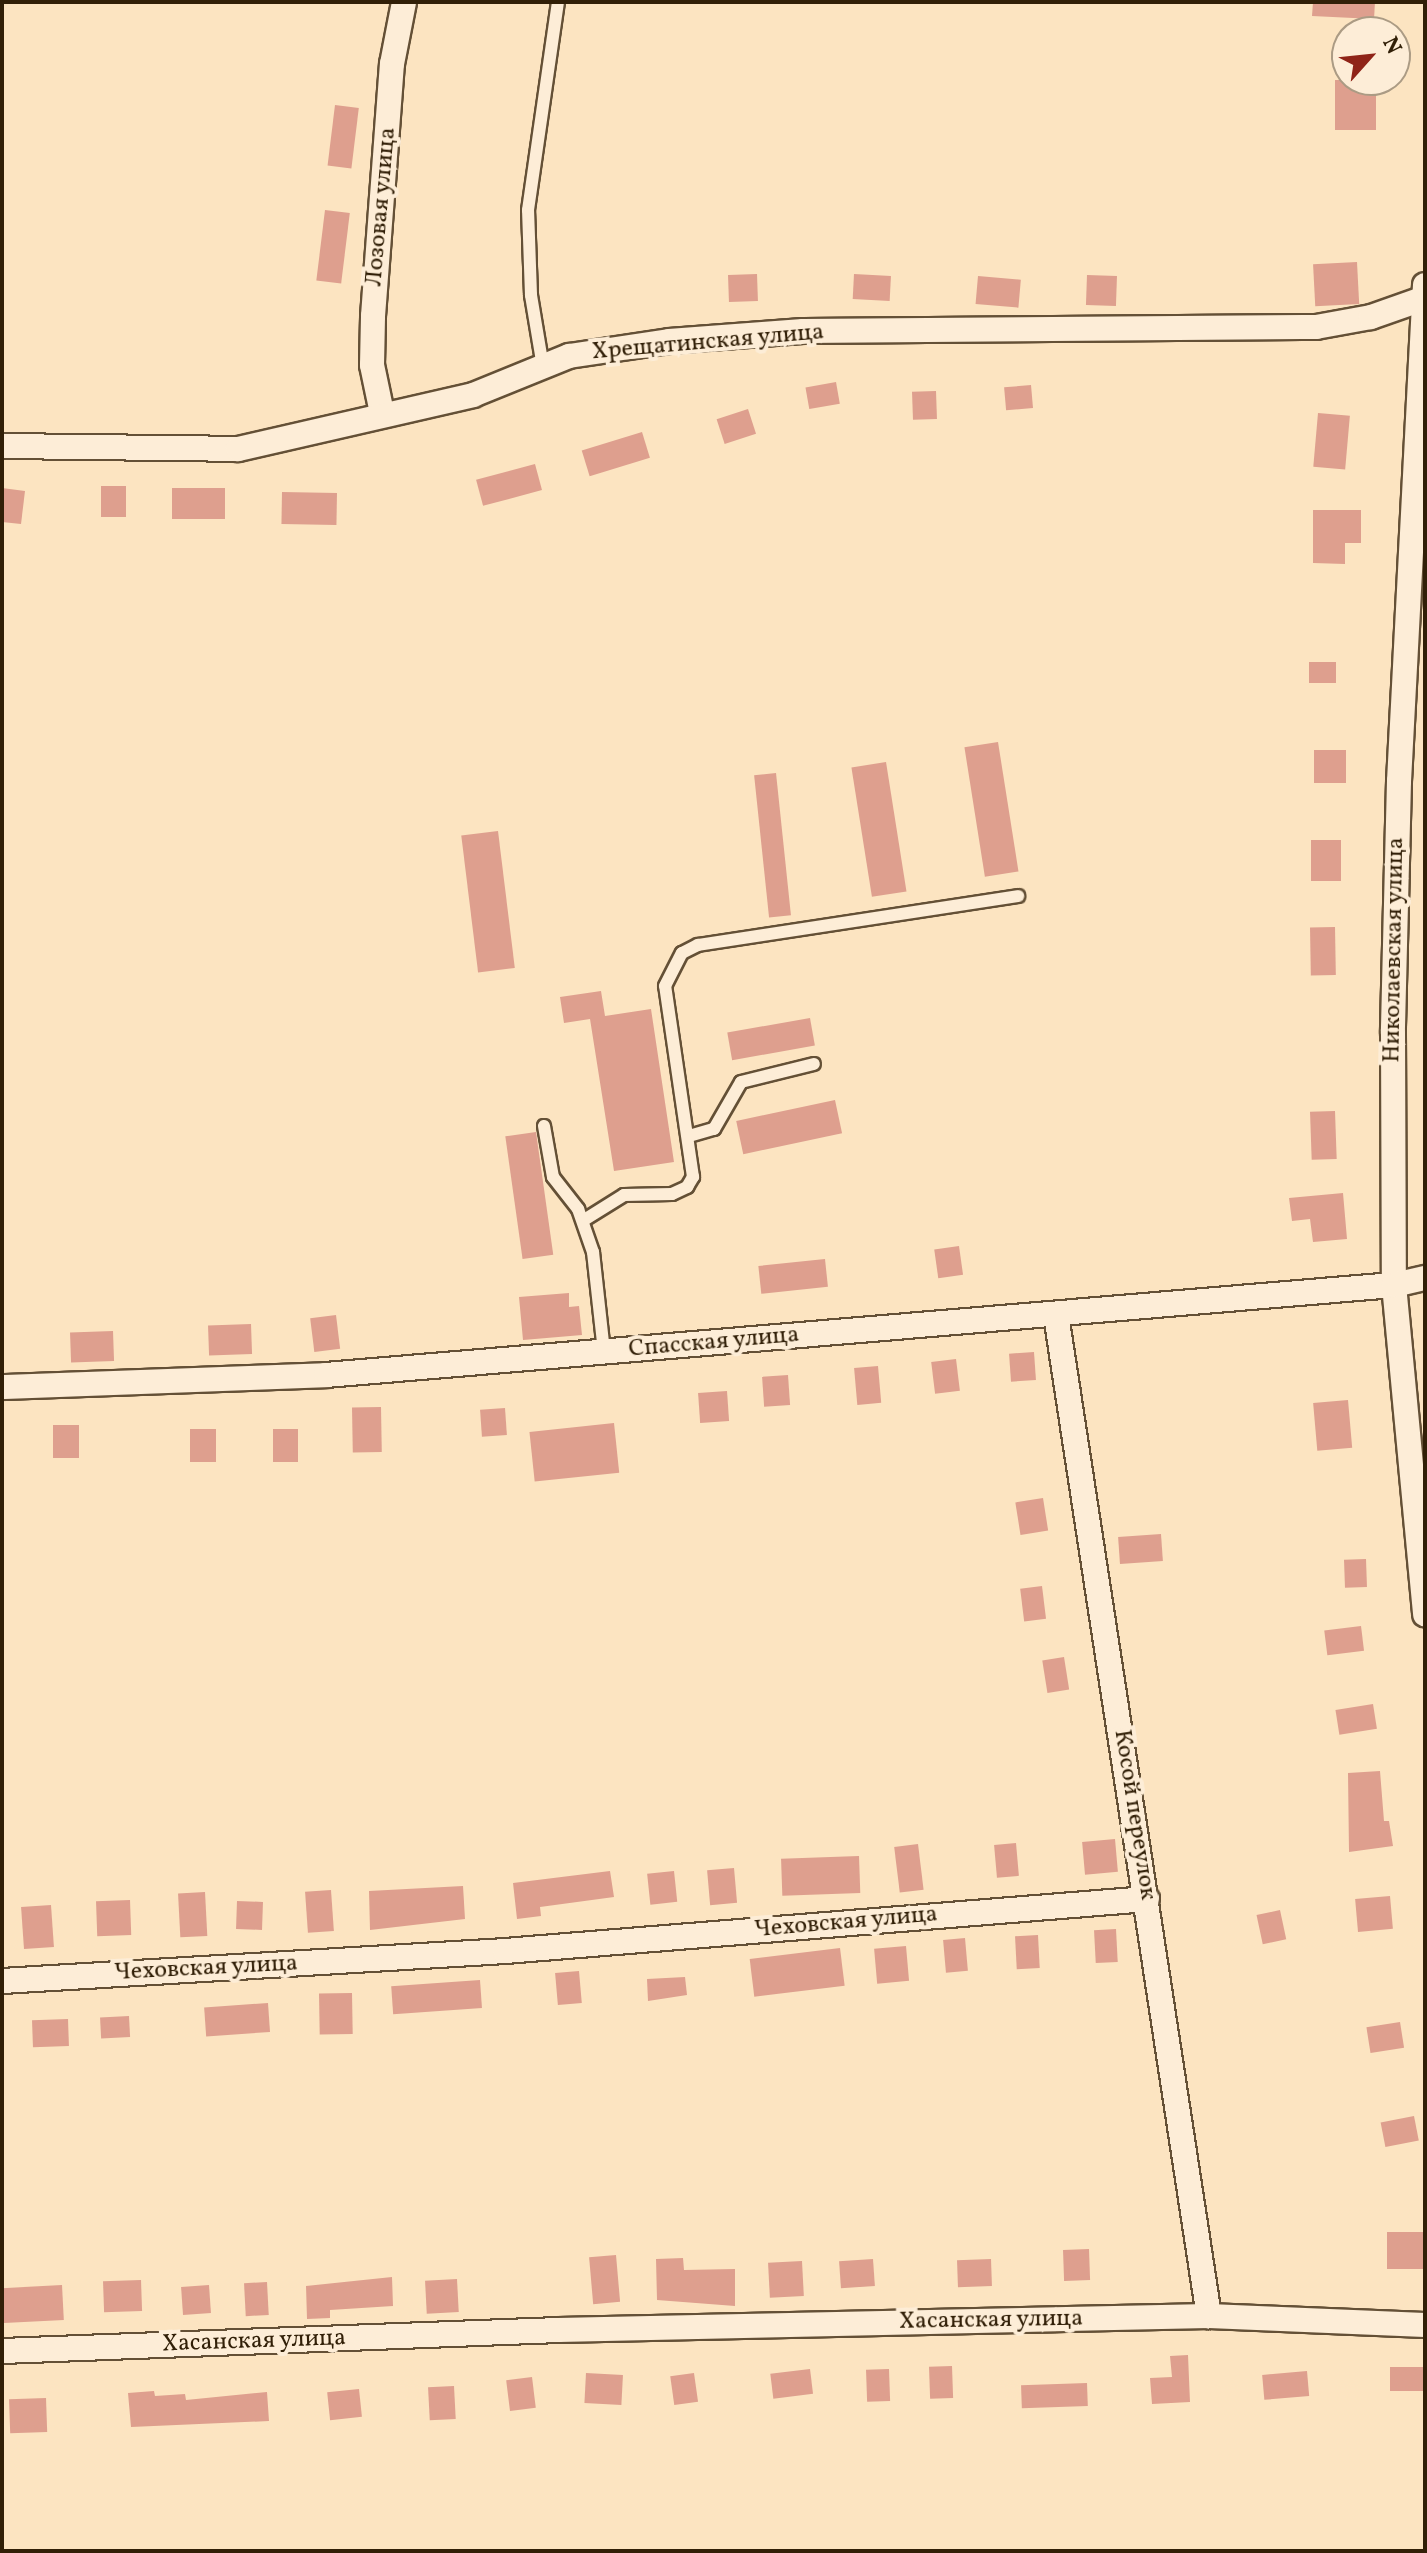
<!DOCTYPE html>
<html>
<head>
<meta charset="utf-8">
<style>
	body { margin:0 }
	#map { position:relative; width:1427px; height:2553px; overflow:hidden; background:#fce4c1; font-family:Vollkorn,serif }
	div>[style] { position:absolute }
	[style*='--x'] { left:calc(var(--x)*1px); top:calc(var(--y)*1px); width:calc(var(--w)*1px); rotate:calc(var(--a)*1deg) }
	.building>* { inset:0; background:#de9f8e; transform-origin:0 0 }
	.roads { filter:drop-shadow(2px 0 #645036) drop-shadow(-2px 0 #645036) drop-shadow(0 2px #645036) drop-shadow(0 -2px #645036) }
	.lane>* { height:12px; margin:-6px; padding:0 6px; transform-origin:6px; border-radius:6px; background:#fdedd7 }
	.street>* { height:24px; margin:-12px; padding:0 12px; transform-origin:12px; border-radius:12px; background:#fdedd7 }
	span { translate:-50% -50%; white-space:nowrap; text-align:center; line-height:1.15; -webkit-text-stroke:8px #fdedd7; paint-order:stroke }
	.street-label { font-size:24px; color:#311f07 }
	.frame { position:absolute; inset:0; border:4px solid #311f07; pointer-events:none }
	.north { position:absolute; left:1331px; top:16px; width:80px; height:80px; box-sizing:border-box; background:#fdedd7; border:2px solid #ab9b84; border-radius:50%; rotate:63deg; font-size:22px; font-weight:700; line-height:32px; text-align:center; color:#311f07 }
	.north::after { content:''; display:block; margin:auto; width:28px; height:36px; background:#8f2418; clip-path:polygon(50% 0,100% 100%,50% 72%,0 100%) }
</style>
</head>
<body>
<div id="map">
	<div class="building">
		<i style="clip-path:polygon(1313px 2px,1375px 2px,1374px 19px,1312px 16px)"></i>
		<i style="left:1335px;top:80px;width:41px;height:50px"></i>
		<i style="left:335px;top:105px;width:24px;height:61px;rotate:7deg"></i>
		<i style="left:325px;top:210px;width:25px;height:71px;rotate:7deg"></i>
		<i style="left:1357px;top:262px;width:42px;height:44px;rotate:87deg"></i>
		<i style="left:757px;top:274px;width:27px;height:29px;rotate:88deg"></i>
		<i style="left:854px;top:274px;width:37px;height:25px;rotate:3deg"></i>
		<i style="left:1087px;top:275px;width:30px;height:30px;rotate:2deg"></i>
		<i style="left:978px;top:276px;width:43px;height:28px;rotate:5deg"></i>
		<i style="left:836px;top:382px;width:22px;height:31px;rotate:80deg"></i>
		<i style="left:1031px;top:385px;width:23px;height:27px;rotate:85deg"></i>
		<i style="left:936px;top:391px;width:28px;height:24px;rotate:88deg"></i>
		<i style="left:748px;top:409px;width:26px;height:33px;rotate:72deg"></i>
		<i style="left:1318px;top:413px;width:32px;height:54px;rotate:5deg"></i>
		<i style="left:642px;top:432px;width:27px;height:63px;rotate:73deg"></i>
		<i style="left:535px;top:464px;width:27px;height:61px;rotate:75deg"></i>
		<i style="left:101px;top:486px;width:25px;height:31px"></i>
		<i style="clip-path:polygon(2px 488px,25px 491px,21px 524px,2px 522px)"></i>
		<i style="left:172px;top:488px;width:53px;height:31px"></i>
		<i style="left:282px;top:492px;width:55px;height:32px;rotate:1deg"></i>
		<i style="clip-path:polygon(1313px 510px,1361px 510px,1361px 543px,1345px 543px,1345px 564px,1313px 563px)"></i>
		<i style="left:1309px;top:662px;width:27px;height:21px"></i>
		<i style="left:998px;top:742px;width:131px;height:34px;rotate:81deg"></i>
		<i style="left:1314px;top:750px;width:32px;height:33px"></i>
		<i style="left:886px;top:762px;width:131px;height:35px;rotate:81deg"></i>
		<i style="left:776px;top:773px;width:143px;height:22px;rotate:84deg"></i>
		<i style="left:498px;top:831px;width:138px;height:37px;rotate:83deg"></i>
		<i style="left:1311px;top:840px;width:30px;height:41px"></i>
		<i style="left:1335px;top:927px;width:48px;height:25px;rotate:89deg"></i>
		<i style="clip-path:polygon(601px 991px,605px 1016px,651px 1009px,674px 1162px,614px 1171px,590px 1019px,564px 1023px,560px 997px)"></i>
		<i style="left:810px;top:1018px;width:28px;height:84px;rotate:80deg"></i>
		<i style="left:835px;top:1100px;width:34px;height:101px;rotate:78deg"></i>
		<i style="left:1335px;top:1111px;width:48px;height:25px;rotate:88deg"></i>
		<i style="left:536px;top:1132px;width:124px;height:31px;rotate:82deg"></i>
		<i style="clip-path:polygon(1343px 1193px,1347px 1239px,1313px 1242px,1310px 1219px,1292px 1221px,1289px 1198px)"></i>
		<i style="left:959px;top:1246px;width:29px;height:25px;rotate:82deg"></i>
		<i style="left:825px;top:1259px;width:28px;height:67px;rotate:84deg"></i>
		<i style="clip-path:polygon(569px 1293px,569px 1307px,579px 1306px,582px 1335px,523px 1340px,519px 1297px)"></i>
		<i style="left:336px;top:1315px;width:34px;height:26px;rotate:83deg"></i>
		<i style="left:251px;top:1324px;width:30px;height:43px;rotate:88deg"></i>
		<i style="left:113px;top:1331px;width:30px;height:43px;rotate:88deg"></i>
		<i style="left:1034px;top:1352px;width:28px;height:25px;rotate:86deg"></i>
		<i style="left:956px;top:1359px;width:32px;height:25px;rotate:83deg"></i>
		<i style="left:878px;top:1366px;width:37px;height:24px;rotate:85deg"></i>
		<i style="left:788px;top:1375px;width:30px;height:26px;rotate:86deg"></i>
		<i style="left:727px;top:1391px;width:30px;height:29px;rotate:86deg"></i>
		<i style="left:1348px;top:1400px;width:48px;height:35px;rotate:85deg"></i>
		<i style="left:381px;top:1407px;width:45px;height:29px;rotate:89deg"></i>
		<i style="left:505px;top:1408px;width:27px;height:25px;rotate:86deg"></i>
		<i style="left:614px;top:1423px;width:50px;height:85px;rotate:84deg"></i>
		<i style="left:53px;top:1425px;width:26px;height:33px"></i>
		<i style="left:190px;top:1429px;width:26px;height:33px"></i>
		<i style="left:273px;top:1429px;width:25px;height:33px"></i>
		<i style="left:1043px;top:1498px;width:33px;height:28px;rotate:81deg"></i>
		<i style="left:1161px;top:1534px;width:27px;height:43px;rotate:86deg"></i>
		<i style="left:1366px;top:1559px;width:28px;height:22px;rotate:88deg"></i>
		<i style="left:1042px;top:1586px;width:33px;height:22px;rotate:83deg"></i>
		<i style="left:1361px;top:1626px;width:25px;height:37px;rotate:83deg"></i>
		<i style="left:1064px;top:1657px;width:33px;height:22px;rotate:81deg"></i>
		<i style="left:1373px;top:1704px;width:25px;height:38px;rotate:81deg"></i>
		<i style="clip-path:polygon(1380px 1771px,1384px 1821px,1389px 1821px,1393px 1846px,1349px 1852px,1348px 1773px)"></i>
		<i style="left:1115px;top:1839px;width:33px;height:33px;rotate:85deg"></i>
		<i style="left:1016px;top:1843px;width:33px;height:22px;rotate:85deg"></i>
		<i style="left:918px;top:1844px;width:46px;height:24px;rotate:83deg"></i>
		<i style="left:859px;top:1856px;width:37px;height:78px;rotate:88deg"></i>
		<i style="left:734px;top:1868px;width:35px;height:27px;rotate:85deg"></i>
		<i style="clip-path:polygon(610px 1871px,614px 1897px,540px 1907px,541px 1916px,517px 1919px,513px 1883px)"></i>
		<i style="left:674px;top:1871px;width:31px;height:27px;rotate:84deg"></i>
		<i style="clip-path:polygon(463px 1886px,465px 1919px,370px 1930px,369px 1891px)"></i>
		<i style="left:331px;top:1890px;width:41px;height:26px;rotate:86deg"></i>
		<i style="left:205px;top:1892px;width:44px;height:27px;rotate:87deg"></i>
		<i style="left:1390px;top:1896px;width:33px;height:35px;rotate:85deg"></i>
		<i style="left:130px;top:1900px;width:35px;height:34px;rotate:88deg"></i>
		<i style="left:237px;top:1901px;width:26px;height:28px;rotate:2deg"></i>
		<i style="left:51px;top:1905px;width:42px;height:30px;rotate:86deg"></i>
		<i style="left:1280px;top:1910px;width:30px;height:24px;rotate:78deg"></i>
		<i style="left:1116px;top:1929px;width:33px;height:22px;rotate:87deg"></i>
		<i style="left:1038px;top:1935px;width:33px;height:23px;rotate:87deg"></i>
		<i style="left:965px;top:1938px;width:33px;height:22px;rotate:85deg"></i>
		<i style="left:906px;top:1946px;width:35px;height:32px;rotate:85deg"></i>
		<i style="left:840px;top:1948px;width:38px;height:91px;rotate:83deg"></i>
		<i style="left:579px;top:1971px;width:32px;height:24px;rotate:85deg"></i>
		<i style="clip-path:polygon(685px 1977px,687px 1995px,648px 2001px,647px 1979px)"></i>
		<i style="left:480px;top:1980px;width:28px;height:89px;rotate:86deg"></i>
		<i style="left:352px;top:1993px;width:41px;height:33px;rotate:89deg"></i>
		<i style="left:268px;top:2003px;width:29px;height:64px;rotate:86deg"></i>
		<i style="left:129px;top:2016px;width:21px;height:29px;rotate:87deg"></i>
		<i style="left:68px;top:2019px;width:27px;height:36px;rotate:88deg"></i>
		<i style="left:1400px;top:2022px;width:26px;height:34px;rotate:81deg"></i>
		<i style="left:1414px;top:2116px;width:25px;height:34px;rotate:79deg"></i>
		<i style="left:1425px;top:2232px;width:37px;height:38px;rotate:90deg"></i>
		<i style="left:1089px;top:2249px;width:31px;height:26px;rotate:88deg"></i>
		<i style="left:616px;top:2255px;width:47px;height:27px;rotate:85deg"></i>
		<i style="clip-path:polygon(683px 2258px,684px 2270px,735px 2269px,735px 2306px,657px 2300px,656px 2259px)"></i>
		<i style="left:873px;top:2259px;width:27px;height:34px;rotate:86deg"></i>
		<i style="left:991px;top:2259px;width:27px;height:34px;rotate:88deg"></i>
		<i style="left:802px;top:2261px;width:35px;height:34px;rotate:87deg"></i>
		<i style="clip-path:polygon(392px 2277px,393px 2306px,330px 2310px,330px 2318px,307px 2319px,306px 2286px)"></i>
		<i style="left:457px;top:2279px;width:33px;height:32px;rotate:87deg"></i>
		<i style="left:141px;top:2280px;width:31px;height:38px;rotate:88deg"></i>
		<i style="left:267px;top:2282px;width:33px;height:23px;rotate:87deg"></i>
		<i style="left:62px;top:2285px;width:35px;height:60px;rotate:87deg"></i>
		<i style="left:209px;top:2285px;width:28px;height:28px;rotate:86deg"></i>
		<i style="clip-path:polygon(1188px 2355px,1190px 2402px,1152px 2404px,1150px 2378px,1172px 2377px,1170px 2356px)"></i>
		<i style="left:952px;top:2366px;width:32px;height:23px;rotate:88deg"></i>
		<i style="left:1425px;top:2367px;width:24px;height:35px;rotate:90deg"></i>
		<i style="left:810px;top:2369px;width:25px;height:40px;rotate:83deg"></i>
		<i style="left:889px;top:2369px;width:32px;height:23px;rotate:88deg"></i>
		<i style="left:1307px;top:2371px;width:25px;height:45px;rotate:85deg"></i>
		<i style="left:586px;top:2373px;width:37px;height:30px;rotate:3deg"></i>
		<i style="left:694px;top:2373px;width:29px;height:24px;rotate:82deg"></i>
		<i style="left:532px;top:2377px;width:31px;height:26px;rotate:83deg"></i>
		<i style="left:1087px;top:2383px;width:23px;height:66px;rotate:88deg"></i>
		<i style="left:454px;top:2386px;width:33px;height:26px;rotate:87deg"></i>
		<i style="left:359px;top:2389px;width:28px;height:32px;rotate:84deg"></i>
		<i style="clip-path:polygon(154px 2391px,155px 2396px,185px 2394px,186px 2400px,267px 2392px,269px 2421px,131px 2427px,128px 2393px)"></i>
		<i style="left:46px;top:2398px;width:34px;height:37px;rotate:88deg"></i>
	</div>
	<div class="roads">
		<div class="lane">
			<i style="--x:543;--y:367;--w:73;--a:-99.5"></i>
			<i style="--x:531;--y:295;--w:85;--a:-92"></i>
			<i style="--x:528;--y:210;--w:210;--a:-81.8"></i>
			<i style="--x:544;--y:1126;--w:52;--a:80"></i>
			<i style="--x:553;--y:1177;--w:41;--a:52"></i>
			<i style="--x:578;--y:1209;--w:46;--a:70.8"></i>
			<i style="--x:593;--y:1252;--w:101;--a:83.7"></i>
			<i style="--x:689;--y:1136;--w:26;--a:-16"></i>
			<i style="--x:714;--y:1129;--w:54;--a:-60.1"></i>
			<i style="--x:741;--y:1082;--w:75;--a:-13.9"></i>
			<i style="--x:584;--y:1220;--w:47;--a:-32"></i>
			<i style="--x:624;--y:1195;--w:48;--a:-1.2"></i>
			<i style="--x:672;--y:1194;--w:17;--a:-25"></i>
			<i style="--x:687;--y:1187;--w:12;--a:-59"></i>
			<i style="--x:693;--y:1177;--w:193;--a:-98.3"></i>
			<i style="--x:665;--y:986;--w:37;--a:-63"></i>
			<i style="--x:682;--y:953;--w:18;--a:-27"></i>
			<i style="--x:698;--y:945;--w:324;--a:-8.7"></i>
		</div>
		<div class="street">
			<i style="--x:1425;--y:285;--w:497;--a:93"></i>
			<i style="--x:1399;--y:781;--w:252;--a:91.4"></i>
			<i style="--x:1393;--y:1033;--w:252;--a:89.8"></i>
			<i style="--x:1394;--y:1285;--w:331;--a:84.6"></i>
			<i style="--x:382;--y:413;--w:49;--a:-101.8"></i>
			<i style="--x:372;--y:365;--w:49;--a:-88.8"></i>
			<i style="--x:373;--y:316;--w:253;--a:-85.7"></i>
			<i style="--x:392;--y:64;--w:63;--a:-79"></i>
			<i style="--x:2;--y:446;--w:236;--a:0.7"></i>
			<i style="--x:238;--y:449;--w:241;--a:-12.9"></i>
			<i style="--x:473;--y:395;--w:104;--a:-22.1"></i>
			<i style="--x:569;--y:356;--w:101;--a:-8.5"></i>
			<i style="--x:669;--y:341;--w:134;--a:-4.3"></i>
			<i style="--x:803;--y:331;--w:513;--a:-0.45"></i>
			<i style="--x:1316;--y:327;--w:56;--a:-10.3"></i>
			<i style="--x:1371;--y:317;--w:57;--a:-19.4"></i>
			<i style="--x:1056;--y:1315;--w:1013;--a:81.31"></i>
			<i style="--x:2;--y:1387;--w:324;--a:-2.1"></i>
			<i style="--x:326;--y:1375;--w:1072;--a:-4.82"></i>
			<i style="--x:1394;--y:1285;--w:32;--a:-13"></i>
			<i style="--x:2;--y:1981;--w:504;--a:-3.41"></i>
			<i style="--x:505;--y:1951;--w:644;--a:-4.63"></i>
			<i style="--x:2;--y:2351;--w:556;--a:-2.16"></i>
			<i style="--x:558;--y:2330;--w:651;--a:-1.23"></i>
			<i style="--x:1209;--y:2316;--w:216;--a:2.4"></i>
		</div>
	</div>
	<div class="street-label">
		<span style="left:382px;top:207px;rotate:-85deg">Лозовая улица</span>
		<span style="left:708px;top:343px;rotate:-5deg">Хрещатинская улица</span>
		<span style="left:1395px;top:950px;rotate:-89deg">Николаевская улица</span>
		<span style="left:714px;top:1343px;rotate:-5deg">Спасская улица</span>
		<span style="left:1134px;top:1815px;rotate:81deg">Косой переулок</span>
		<span style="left:846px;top:1923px;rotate:-5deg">Чеховская улица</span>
		<span style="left:206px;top:1969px;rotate:-3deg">Чеховская улица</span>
		<span style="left:991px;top:2321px;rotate:-1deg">Хасанская улица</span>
		<span style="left:254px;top:2342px;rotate:-2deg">Хасанская улица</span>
	</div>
	<div class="frame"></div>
	<div class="north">N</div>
</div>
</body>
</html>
